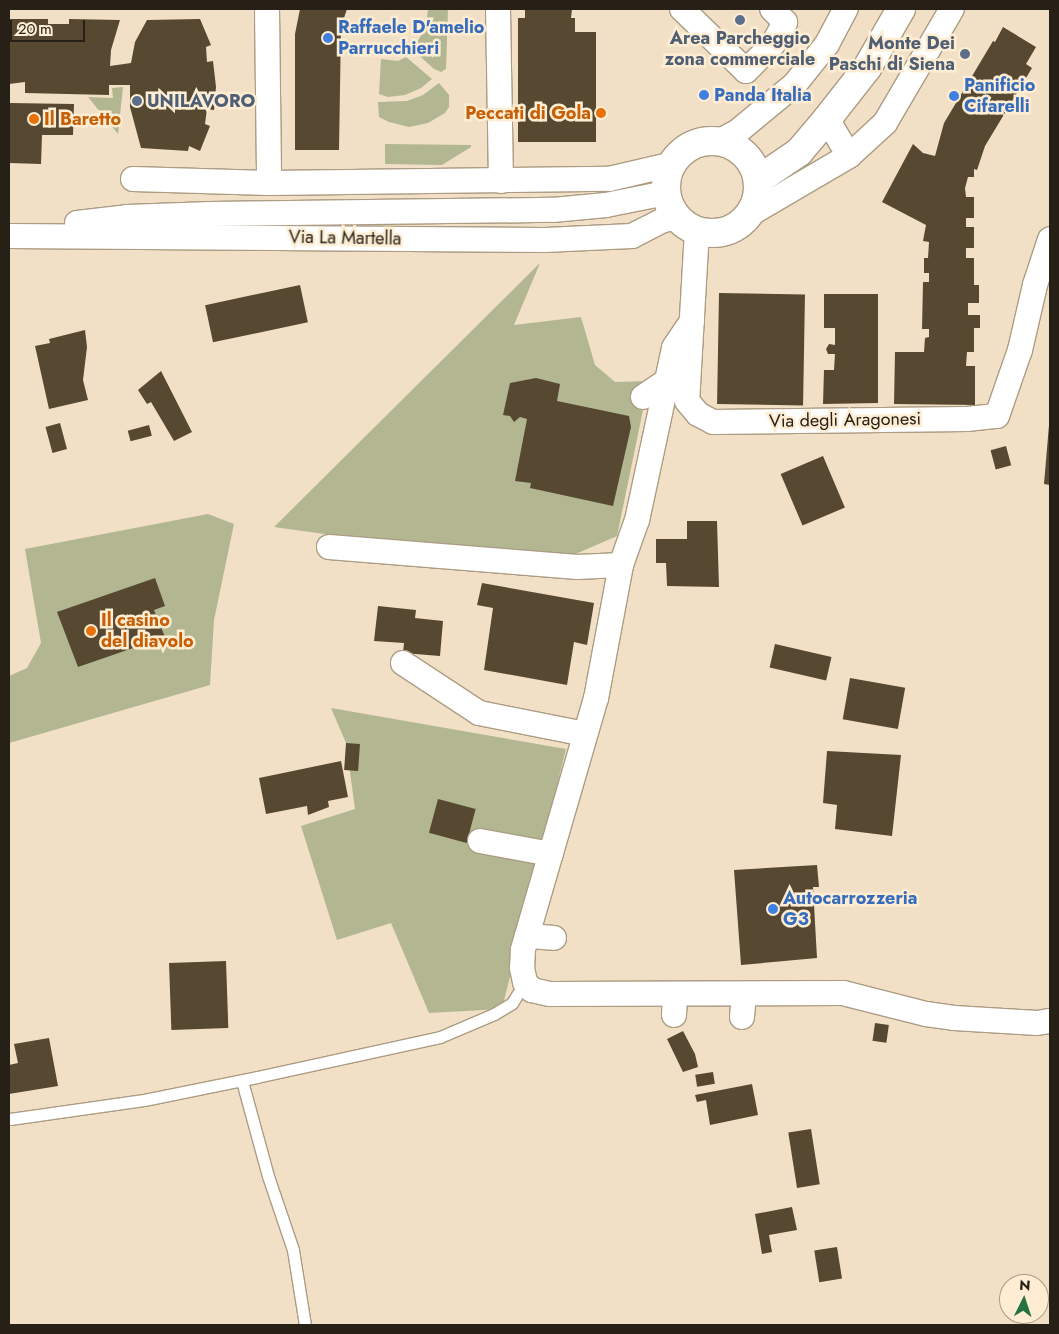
<!DOCTYPE html>
<html>
<head>
<meta charset="utf-8">
<style>
	body { margin:0 }
	#map { position:relative; width:1059px; height:1334px; overflow:hidden; background:#f1e0c5; font-family:Jost,sans-serif }
	div>[style] { position:absolute }
	[style*='--x'] { left:calc(var(--x)*1px); top:calc(var(--y)*1px); width:calc(var(--w)*1px); rotate:calc(var(--a)*1deg) }
	.green>* { inset:0; background:#b2b691 }
	.building>* { inset:0; background:#564831; transform-origin:0 0 }
	.roads { filter:drop-shadow(1px 0 #ac9c83) drop-shadow(-1px 0 #ac9c83) drop-shadow(0 1px #ac9c83) drop-shadow(0 -1px #ac9c83) }
	.service>* { height:11px; margin:-5.5px; padding:0 5.5px; transform-origin:5.5px; border-radius:5.5px; background:#fff }
	.minor>* { height:24px; margin:-12px; padding:0 12px; transform-origin:12px; border-radius:12px; background:#fff }
	.tertiary>* { height:28px; margin:-14px; padding:0 14px; transform-origin:14px; border-radius:14px; background:#fff }
	.tertiary>.ring { margin:-14px; padding:0; box-sizing:content-box; background:none; border:28px solid #fff; border-radius:50% }
	.dots>* { width:14px; height:14px; translate:-50% -50%; box-sizing:border-box; border:2px solid #feedd2; border-radius:50% }
	span { translate:-50% -50%; white-space:nowrap; text-align:center; line-height:1.15; -webkit-text-stroke:5px #feedd2; paint-order:stroke }
	.shop-label { font-size:18px; color:#366cbe; font-weight:700 }
	.left { translate:0 -50%; text-align:left }
	.service-label { font-size:18px; color:#4e5e75; font-weight:700 }
	.right { translate:-100% -50%; text-align:right }
	.food-label { font-size:18px; color:#c56008; font-weight:700 }
	.street-label { font-size:18px; color:#262016 }
	.frame { position:absolute; inset:0; border:10px solid #262016; pointer-events:none }
	.north { position:absolute; left:999px; top:1274px; width:50px; height:50px; box-sizing:border-box; background:#feedd2; border:1px solid #a89b87; border-radius:50%; rotate:4deg; font-size:14px; font-weight:700; line-height:20px; text-align:center; color:#262016 }
	.north::after { content:''; display:block; margin:auto; width:18px; height:22px; background:#237343; clip-path:polygon(50% 0,100% 100%,50% 72%,0 100%) }
	.scale { position:absolute; left:10px; top:20px; width:75px; height:22px; box-sizing:border-box; border:2px solid #262016; border-top:0; padding-left:6px; font-size:15px; line-height:18px; white-space:nowrap; color:#262016; -webkit-text-stroke:4px #feedd2; paint-order:stroke }
</style>
</head>
<body>
<div id="map">
	<div class="green">
		<i style="clip-path:polygon(428px 9px,448px 9px,446px 69px,441px 72px,434px 69px,413px 50px,426px 26px)"></i>
		<i style="clip-path:polygon(406px 57px,432px 79px,421px 88px,405px 95px,388px 97px,379px 94px,381px 59px,398px 61px)"></i>
		<i style="clip-path:polygon(439px 83px,449px 95px,449px 107px,445px 113px,428px 123px,409px 127px,389px 122px,379px 117px,378px 102px,407px 101px,423px 95px)"></i>
		<i style="clip-path:polygon(123px 87px,118px 134px,88px 97px,113px 98px,112px 88px)"></i>
		<i style="clip-path:polygon(385px 144px,471px 145px,471px 147px,442px 165px,385px 164px)"></i>
		<i style="clip-path:polygon(540px 263px,514px 325px,581px 317px,595px 365px,615px 382px,649px 381px,617px 536px,571px 556px,360px 539px,274px 527px)"></i>
		<i style="clip-path:polygon(208px 514px,234px 524px,214px 620px,210px 685px,9px 743px,9px 676px,27px 668px,41px 643px,25px 549px)"></i>
		<i style="clip-path:polygon(331px 708px,566px 749px,502px 1009px,429px 1013px,391px 923px,337px 940px,301px 826px,355px 809px,346px 743px)"></i>
	</div>
	<div class="building">
		<i style="clip-path:polygon(300px 9px,347px 9px,341px 27px,339px 150px,295px 150px,295px 34px)"></i>
		<i style="clip-path:polygon(525px 9px,572px 9px,571px 18px,575px 18px,575px 32px,596px 32px,596px 142px,518px 142px,518px 18px,525px 18px)"></i>
		<i style="clip-path:polygon(9px 19px,48px 19px,48px 24px,69px 24px,69px 19px,120px 20px,111px 50px,110px 66px,131px 63px,135px 42px,147px 20px,200px 19px,211px 45px,206px 47px,207px 62px,213px 61px,216px 87px,214px 110px,207px 109px,205px 124px,210px 126px,200px 151px,189px 146px,188px 151px,141px 148px,130px 107px,130px 85px,109px 85px,109px 95px,25px 93px,25px 82px,9px 84px)"></i>
		<i style="clip-path:polygon(1003px 27px,1036px 47px,1026px 64px,1032px 68px,985px 146px,977px 170px,974px 169px,974px 177px,968px 177px,965px 188px,966px 197px,974px 197px,974px 218px,966px 218px,966px 227px,974px 227px,974px 248px,966px 248px,966px 258px,974px 258px,974px 285px,979px 285px,979px 303px,968px 303px,968px 315px,980px 315px,980px 328px,974px 328px,974px 352px,967px 352px,966px 366px,975px 366px,975px 405px,894px 404px,895px 352px,924px 352px,925px 338px,929px 337px,929px 329px,922px 329px,923px 282px,929px 282px,929px 273px,924px 273px,924px 258px,928px 258px,929px 242px,923px 241px,926px 225px,882px 202px,913px 144px,923px 153px,935px 156px,944px 123px,993px 41px,995px 42px)"></i>
		<i style="clip-path:polygon(9px 103px,74px 104px,73px 135px,42px 135px,41px 164px,9px 163px)"></i>
		<i style="left:300px;top:285px;width:38px;height:97px;rotate:78deg"></i>
		<i style="left:719px;top:293px;width:86px;height:111px;rotate:1deg"></i>
		<i style="clip-path:polygon(824px 294px,878px 294px,878px 403px,823px 404px,824px 370px,834px 370px,835px 354px,828px 354px,826px 349px,829px 344px,835px 345px,835px 328px,824px 328px)"></i>
		<i style="clip-path:polygon(85px 330px,87px 347px,83px 380px,88px 400px,49px 409px,35px 346px,50px 343px,49px 339px)"></i>
		<i style="clip-path:polygon(161px 371px,192px 432px,174px 441px,151px 402px,147px 404px,138px 390px)"></i>
		<i style="clip-path:polygon(536px 378px,560px 384px,557px 401px,629px 416px,631px 427px,613px 506px,530px 488px,531px 483px,515px 481px,527px 419px,520px 417px,514px 422px,510px 416px,503px 415px,510px 383px)"></i>
		<i style="left:60px;top:423px;width:27px;height:15px;rotate:75deg"></i>
		<i style="left:149px;top:425px;width:11px;height:22px;rotate:75deg"></i>
		<i style="clip-path:polygon(1049px 425px,1050px 425px,1050px 485px,1044px 484px)"></i>
		<i style="left:1006px;top:446px;width:20px;height:16px;rotate:75deg"></i>
		<i style="left:823px;top:456px;width:56px;height:46px;rotate:67deg"></i>
		<i style="clip-path:polygon(687px 521px,717px 521px,719px 587px,667px 586px,666px 563px,656px 563px,656px 539px,687px 539px)"></i>
		<i style="clip-path:polygon(155px 578px,165px 606px,154px 610px,165px 637px,78px 667px,57px 612px)"></i>
		<i style="clip-path:polygon(482px 583px,594px 603px,587px 645px,574px 642px,567px 685px,484px 670px,493px 608px,477px 605px)"></i>
		<i style="clip-path:polygon(378px 606px,416px 610px,415px 618px,443px 621px,440px 656px,403px 653px,404px 643px,374px 641px)"></i>
		<i style="left:775px;top:644px;width:58px;height:24px;rotate:13deg"></i>
		<i style="left:850px;top:678px;width:56px;height:42px;rotate:10deg"></i>
		<i style="left:346px;top:743px;width:14px;height:27px;rotate:4deg"></i>
		<i style="clip-path:polygon(827px 751px,901px 755px,892px 836px,835px 829px,837px 805px,823px 803px)"></i>
		<i style="clip-path:polygon(341px 761px,348px 797px,328px 801px,329px 807px,308px 815px,307px 806px,266px 814px,259px 778px)"></i>
		<i style="left:438px;top:799px;width:39px;height:35px;rotate:15deg"></i>
		<i style="clip-path:polygon(817px 865px,819px 887px,813px 887px,817px 958px,741px 965px,734px 870px)"></i>
		<i style="left:226px;top:961px;width:67px;height:57px;rotate:88deg"></i>
		<i style="left:875px;top:1023px;width:14px;height:18px;rotate:8deg"></i>
		<i style="clip-path:polygon(683px 1031px,695px 1054px,698px 1067px,683px 1072px,667px 1039px)"></i>
		<i style="clip-path:polygon(49px 1038px,58px 1086px,9px 1094px,9px 1065px,18px 1063px,14px 1044px)"></i>
		<i style="left:713px;top:1072px;width:12px;height:18px;rotate:81deg"></i>
		<i style="clip-path:polygon(752px 1084px,758px 1115px,710px 1125px,706px 1100px,697px 1102px,695px 1095px)"></i>
		<i style="left:811px;top:1129px;width:56px;height:23px;rotate:81deg"></i>
		<i style="clip-path:polygon(792px 1207px,797px 1230px,769px 1235px,772px 1252px,762px 1254px,755px 1214px)"></i>
		<i style="left:837px;top:1247px;width:32px;height:23px;rotate:81deg"></i>
	</div>
	<div class="roads">
		<div class="service">
			<i style="--x:242;--y:1081;--w:98;--a:74.7"></i>
			<i style="--x:268;--y:1176;--w:78;--a:71.3"></i>
			<i style="--x:293;--y:1250;--w:76;--a:80.9"></i>
			<i style="--x:10;--y:1119;--w:135;--a:-8.1"></i>
			<i style="--x:144;--y:1100;--w:115;--a:-11.5"></i>
			<i style="--x:257;--y:1077;--w:187;--a:-12.3"></i>
			<i style="--x:440;--y:1037;--w:59;--a:-23.1"></i>
			<i style="--x:494;--y:1014;--w:21;--a:-31"></i>
			<i style="--x:512;--y:1003;--w:25;--a:-58"></i>
		</div>
		<div class="minor">
			<i style="--x:267;--y:9;--w:174;--a:89.3"></i>
			<i style="--x:498;--y:9;--w:172;--a:89"></i>
			<i style="--x:682;--y:9;--w:89;--a:44.1"></i>
			<i style="--x:746;--y:71;--w:38;--a:-45"></i>
			<i style="--x:773;--y:44;--w:25;--a:-61"></i>
			<i style="--x:785;--y:22;--w:18;--a:-135"></i>
			<i style="--x:827;--y:119;--w:43;--a:59.3"></i>
			<i style="--x:718;--y:142;--w:21;--a:-28"></i>
			<i style="--x:737;--y:132;--w:75;--a:-39.6"></i>
			<i style="--x:795;--y:84;--w:51;--a:-51.3"></i>
			<i style="--x:827;--y:44;--w:40;--a:-62"></i>
			<i style="--x:133;--y:179;--w:136;--a:1.7"></i>
			<i style="--x:269;--y:183;--w:340;--a:-0.7"></i>
			<i style="--x:609;--y:179;--w:66;--a:-13.2"></i>
			<i style="--x:750;--y:214;--w:115;--a:-30.4"></i>
			<i style="--x:849;--y:156;--w:49;--a:-42.5"></i>
			<i style="--x:885;--y:123;--w:132;--a:-59.6"></i>
			<i style="--x:77;--y:223;--w:50;--a:-6.8"></i>
			<i style="--x:127;--y:217;--w:83;--a:-2.1"></i>
			<i style="--x:210;--y:214;--w:343;--a:-0.7"></i>
			<i style="--x:553;--y:210;--w:53;--a:-5.4"></i>
			<i style="--x:606;--y:205;--w:61;--a:-11.3"></i>
			<i style="--x:697;--y:230;--w:171;--a:93.3"></i>
			<i style="--x:687;--y:401;--w:17;--a:50"></i>
			<i style="--x:698;--y:414;--w:17;--a:28"></i>
			<i style="--x:713;--y:422;--w:254;--a:-0.7"></i>
			<i style="--x:967;--y:419;--w:30;--a:-6"></i>
			<i style="--x:997;--y:416;--w:70;--a:-70.8"></i>
			<i style="--x:1020;--y:350;--w:67;--a:-77"></i>
			<i style="--x:1035;--y:285;--w:48;--a:-71.9"></i>
			<i style="--x:9;--y:236;--w:536;--a:0.43"></i>
			<i style="--x:545;--y:240;--w:87;--a:-2.6"></i>
			<i style="--x:632;--y:236;--w:36;--a:-27"></i>
			<i style="--x:664;--y:220;--w:14;--a:-12"></i>
			<i style="--x:692;--y:321;--w:32;--a:124"></i>
			<i style="--x:674;--y:348;--w:176;--a:102.1"></i>
			<i style="--x:637;--y:520;--w:48;--a:109.6"></i>
			<i style="--x:621;--y:565;--w:135;--a:100.6"></i>
			<i style="--x:596;--y:698;--w:262;--a:106.2"></i>
			<i style="--x:523;--y:950;--w:18;--a:93"></i>
			<i style="--x:522;--y:968;--w:14;--a:78"></i>
			<i style="--x:525;--y:982;--w:11;--a:49"></i>
			<i style="--x:532;--y:990;--w:18;--a:13"></i>
			<i style="--x:550;--y:994;--w:293;--a:-0.2"></i>
			<i style="--x:843;--y:993;--w:86;--a:14.2"></i>
			<i style="--x:926;--y:1014;--w:28;--a:8"></i>
			<i style="--x:954;--y:1018;--w:83;--a:3.4"></i>
			<i style="--x:1037;--y:1023;--w:13;--a:-9"></i>
			<i style="--x:643;--y:397;--w:29;--a:-34"></i>
			<i style="--x:329;--y:547;--w:249;--a:4.6"></i>
			<i style="--x:577;--y:567;--w:44;--a:-2.6"></i>
			<i style="--x:403;--y:663;--w:91;--a:33.3"></i>
			<i style="--x:479;--y:713;--w:108;--a:11.2"></i>
			<i style="--x:480;--y:841;--w:72;--a:10.4"></i>
			<i style="--x:527;--y:936;--w:27;--a:4"></i>
			<i style="--x:674;--y:1015;--w:21;--a:-87"></i>
			<i style="--x:742;--y:1017;--w:23;--a:-85"></i>
		</div>
		<div class="tertiary">
			<i class="ring" style="left:666px;top:141px;width:64px;height:64px"></i>
			<i style="--x:758;--y:180;--w:50;--a:-34.3"></i>
			<i style="--x:799;--y:152;--w:43;--a:-49.7"></i>
			<i style="--x:827;--y:119;--w:65;--a:-51.9"></i>
			<i style="--x:867;--y:68;--w:68;--a:-60"></i>
		</div>
	</div>
	<div class="dots">
		<i style="left:740px;top:20px;background:#5c6f8a"></i>
		<i style="left:328px;top:38px;background:#3f7fe0"></i>
		<i style="left:965px;top:54px;background:#5c6f8a"></i>
		<i style="left:704px;top:95px;background:#3f7fe0"></i>
		<i style="left:954px;top:96px;background:#3f7fe0"></i>
		<i style="left:137px;top:101px;background:#5c6f8a"></i>
		<i style="left:601px;top:113px;background:#e8710a"></i>
		<i style="left:34px;top:119px;background:#e8710a"></i>
		<i style="left:91px;top:631px;background:#e8710a"></i>
		<i style="left:773px;top:909px;background:#3f7fe0"></i>
	</div>
	<div class="shop-label">
		<span class="left" style="left:338px;top:38px">Raffaele D'amelio<br>Parrucchieri</span>
		<span class="left" style="left:964px;top:96px">Panificio<br>Cifarelli</span>
		<span class="left" style="left:714px;top:95px">Panda Italia</span>
		<span class="left" style="left:783px;top:909px">Autocarrozzeria<br>G3</span>
	</div>
	<div class="service-label">
		<span style="left:740px;top:49px">Area Parcheggio<br>zona commerciale</span>
		<span class="right" style="left:955px;top:54px">Monte Dei<br>Paschi di Siena</span>
		<span class="left" style="left:147px;top:101px">UNILAVORO</span>
	</div>
	<div class="food-label">
		<span class="right" style="left:591px;top:113px">Peccati di Gola</span>
		<span class="left" style="left:44px;top:119px">Il Baretto</span>
		<span class="left" style="left:101px;top:631px">Il casino<br>del diavolo</span>
	</div>
	<div class="street-label">
		<span style="left:345px;top:238px;rotate:1deg">Via La Martella</span>
		<span style="left:845px;top:420px;rotate:-1deg">Via degli Aragonesi</span>
	</div>
	<div class="frame"></div>
	<div class="north">N</div>
	<div class="scale">20 m</div>
</div>
</body>
</html>
